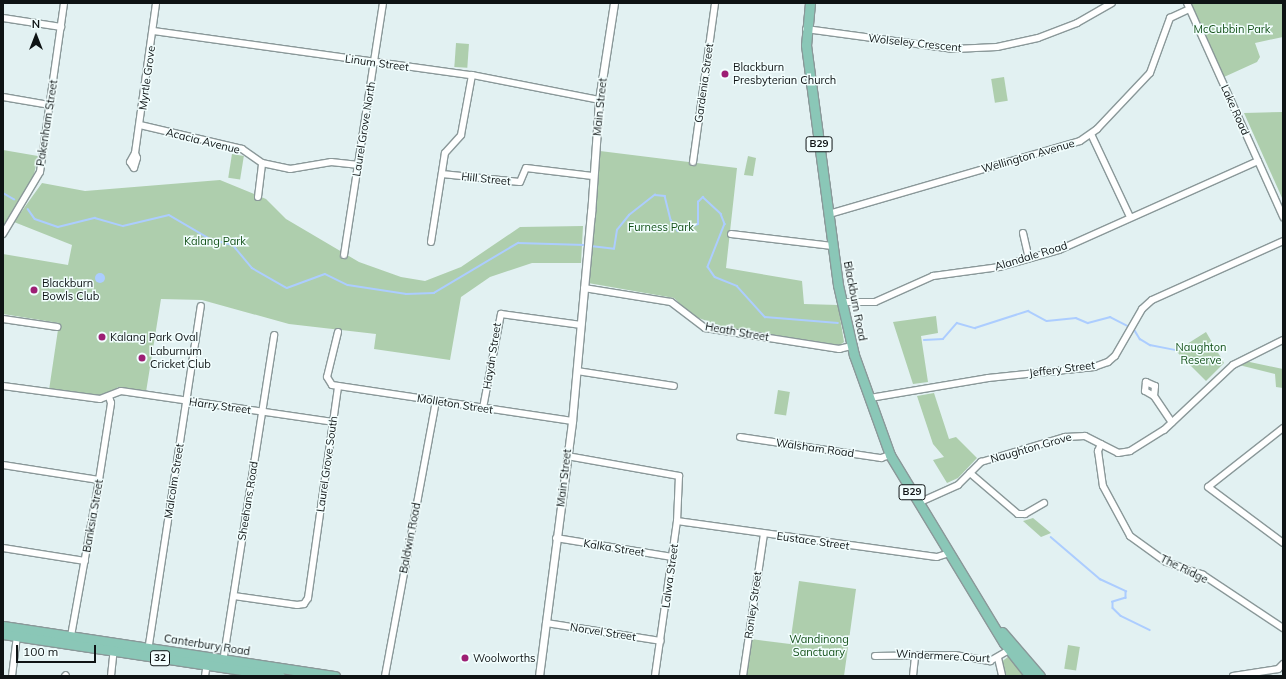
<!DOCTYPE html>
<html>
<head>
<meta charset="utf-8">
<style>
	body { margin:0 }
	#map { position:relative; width:1286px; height:679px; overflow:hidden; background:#e2f1f2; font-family:Mulish,sans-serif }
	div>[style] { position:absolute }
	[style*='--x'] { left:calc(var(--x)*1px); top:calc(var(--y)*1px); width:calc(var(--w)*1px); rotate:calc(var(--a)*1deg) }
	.green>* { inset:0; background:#aecead; transform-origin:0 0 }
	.water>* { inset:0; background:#accdff }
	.round { border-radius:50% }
	.stream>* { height:1.5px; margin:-0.75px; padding:0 0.75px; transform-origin:0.75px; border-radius:0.75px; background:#accdff }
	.roads { filter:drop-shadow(1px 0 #8a9899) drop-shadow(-1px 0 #8a9899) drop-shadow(0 1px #8a9899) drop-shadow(0 -1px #8a9899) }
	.minor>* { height:6px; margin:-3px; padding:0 3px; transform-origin:3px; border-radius:3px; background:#fff }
	.tertiary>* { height:7px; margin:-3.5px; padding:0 3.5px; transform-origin:3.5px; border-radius:3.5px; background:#fff }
	.primary>* { height:9px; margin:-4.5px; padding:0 4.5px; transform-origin:4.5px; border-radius:4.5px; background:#8ac7b7 }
	.dots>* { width:11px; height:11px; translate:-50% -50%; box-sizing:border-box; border:2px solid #f2fefe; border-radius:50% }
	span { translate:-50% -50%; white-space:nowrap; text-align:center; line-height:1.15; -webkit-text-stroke:3px #f2fefe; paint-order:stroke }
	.shield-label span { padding:1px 3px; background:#f2fefe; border:1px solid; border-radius:3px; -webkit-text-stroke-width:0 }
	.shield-label { font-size:10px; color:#0e1314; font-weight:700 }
	.park-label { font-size:11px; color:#125017 }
	.street-label { font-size:11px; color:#0e1314 }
	.poi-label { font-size:11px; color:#0e1314 }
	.left { translate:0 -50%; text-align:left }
	.frame { position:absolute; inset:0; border:4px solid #0e1314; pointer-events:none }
	.north { position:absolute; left:16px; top:16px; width:40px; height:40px; -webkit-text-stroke:3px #f2fefe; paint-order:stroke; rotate:0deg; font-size:11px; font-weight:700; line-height:16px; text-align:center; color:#0e1314 }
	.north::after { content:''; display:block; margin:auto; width:14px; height:18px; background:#0e1314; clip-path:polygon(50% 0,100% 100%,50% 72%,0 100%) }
	.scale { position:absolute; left:16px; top:645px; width:80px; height:18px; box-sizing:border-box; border:2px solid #0e1314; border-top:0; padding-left:5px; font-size:12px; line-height:14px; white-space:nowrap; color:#0e1314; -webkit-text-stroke:3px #f2fefe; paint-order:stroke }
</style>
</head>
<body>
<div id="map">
	<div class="green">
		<i style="clip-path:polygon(1191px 3px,1283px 3px,1283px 37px,1255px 43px,1260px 57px,1257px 62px,1224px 77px)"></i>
		<i style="left:456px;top:43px;width:13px;height:24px;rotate:4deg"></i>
		<i style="left:1004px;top:77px;width:24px;height:13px;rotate:81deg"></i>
		<i style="clip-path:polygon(1283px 112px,1283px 200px,1244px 113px)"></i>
		<i style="clip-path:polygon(3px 150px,38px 156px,33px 179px,3px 228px)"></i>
		<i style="clip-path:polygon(600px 151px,737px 168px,726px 268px,802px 281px,804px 304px,838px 305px,844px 342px,840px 345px,724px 327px,693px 316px,674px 298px,588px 283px)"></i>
		<i style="left:232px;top:154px;width:12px;height:24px;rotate:9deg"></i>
		<i style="clip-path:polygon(748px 156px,756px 158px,753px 176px,744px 175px)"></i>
		<i style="clip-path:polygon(220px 180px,266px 199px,286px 219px,359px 262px,401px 277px,425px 281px,461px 267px,520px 227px,583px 226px,581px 263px,532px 263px,490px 277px,461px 297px,450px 360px,374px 349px,376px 334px,289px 324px,202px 300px,161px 299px,146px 392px,118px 387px,105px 398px,49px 390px,59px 323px,3px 314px,3px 254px,68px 265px,72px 245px,14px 222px,42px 183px,85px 191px)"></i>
		<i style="clip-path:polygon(936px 316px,938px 333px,921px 336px,928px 382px,913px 384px,893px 322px)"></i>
		<i style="clip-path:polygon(1206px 332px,1224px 363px,1206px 381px,1176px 351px)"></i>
		<i style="clip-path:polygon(1245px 361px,1283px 369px,1283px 388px,1276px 387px,1275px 374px,1239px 365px)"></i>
		<i style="left:778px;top:390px;width:12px;height:24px;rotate:9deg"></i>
		<i style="clip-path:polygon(934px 393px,949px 439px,956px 437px,977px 458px,958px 478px,947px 483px,933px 460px,944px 457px,933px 444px,917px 396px)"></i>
		<i style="clip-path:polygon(1033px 518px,1051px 533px,1041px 537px,1023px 521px)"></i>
		<i style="clip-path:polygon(799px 581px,856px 589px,844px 676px,746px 675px,751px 639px,790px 644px)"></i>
		<i style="left:1068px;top:645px;width:12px;height:24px;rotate:9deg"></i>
		<i style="clip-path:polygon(1009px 656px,1027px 676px,1003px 676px,1000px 663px)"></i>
	</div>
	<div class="water">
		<i class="round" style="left:95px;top:273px;width:10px;height:10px"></i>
	</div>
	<div class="stream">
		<i style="--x:3;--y:193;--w:13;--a:29"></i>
		<i style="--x:28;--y:209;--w:12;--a:55"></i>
		<i style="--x:35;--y:219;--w:24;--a:19"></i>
		<i style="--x:58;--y:227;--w:38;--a:-14"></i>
		<i style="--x:95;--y:218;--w:29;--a:16"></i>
		<i style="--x:123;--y:226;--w:47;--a:-13.4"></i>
		<i style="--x:169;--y:215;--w:48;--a:30.3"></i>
		<i style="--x:210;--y:239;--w:24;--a:15"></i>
		<i style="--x:233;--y:245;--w:30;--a:50"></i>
		<i style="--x:252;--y:268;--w:40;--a:29.7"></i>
		<i style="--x:287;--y:288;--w:40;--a:-20.2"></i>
		<i style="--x:325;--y:274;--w:25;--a:26"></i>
		<i style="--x:348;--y:285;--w:59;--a:8.8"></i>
		<i style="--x:406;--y:294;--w:28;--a:-2"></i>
		<i style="--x:434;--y:293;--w:98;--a:-30.8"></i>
		<i style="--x:518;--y:243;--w:67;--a:1.7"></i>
		<i style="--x:591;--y:246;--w:23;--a:7"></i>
		<i style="--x:614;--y:249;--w:19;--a:-81"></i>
		<i style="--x:617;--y:230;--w:19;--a:-51"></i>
		<i style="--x:629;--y:215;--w:33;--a:-38"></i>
		<i style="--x:655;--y:195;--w:10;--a:6"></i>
		<i style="--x:665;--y:196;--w:25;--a:76"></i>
		<i style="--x:671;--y:220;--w:13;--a:58"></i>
		<i style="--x:678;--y:231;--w:21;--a:-19"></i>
		<i style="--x:698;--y:224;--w:22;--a:-90"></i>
		<i style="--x:698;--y:202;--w:7;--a:-45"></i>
		<i style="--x:703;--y:197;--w:25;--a:43"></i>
		<i style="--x:721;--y:214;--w:11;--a:68"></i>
		<i style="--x:725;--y:224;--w:46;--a:111.6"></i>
		<i style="--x:708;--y:267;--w:12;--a:55"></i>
		<i style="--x:715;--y:277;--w:24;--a:22"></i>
		<i style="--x:737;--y:286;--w:42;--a:47.9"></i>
		<i style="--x:765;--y:317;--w:73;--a:4.7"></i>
		<i style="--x:1134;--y:329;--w:12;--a:59"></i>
		<i style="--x:1140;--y:339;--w:12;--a:31"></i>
		<i style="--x:1150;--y:345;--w:25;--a:11"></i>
		<i style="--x:924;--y:340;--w:19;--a:-3"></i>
		<i style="--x:943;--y:339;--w:21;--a:-49"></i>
		<i style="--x:957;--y:323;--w:19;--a:16"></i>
		<i style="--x:975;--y:328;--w:56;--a:-17.8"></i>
		<i style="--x:1028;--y:311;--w:21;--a:28"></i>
		<i style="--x:1047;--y:321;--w:29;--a:-6"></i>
		<i style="--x:1076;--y:318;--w:13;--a:23"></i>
		<i style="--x:1088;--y:323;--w:23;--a:-15"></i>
		<i style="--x:1110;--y:317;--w:22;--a:27"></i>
		<i style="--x:1051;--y:537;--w:65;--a:40.6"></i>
		<i style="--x:1100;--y:579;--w:29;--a:25"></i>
		<i style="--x:1126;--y:591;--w:7;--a:90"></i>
		<i style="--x:1126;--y:598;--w:14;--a:163"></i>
		<i style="--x:1113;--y:602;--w:6;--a:90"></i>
		<i style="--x:1113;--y:608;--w:11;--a:45"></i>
		<i style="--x:1121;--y:616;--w:32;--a:26"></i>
	</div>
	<div class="roads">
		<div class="minor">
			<i style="--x:1187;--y:3;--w:235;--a:65.8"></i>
			<i style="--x:3;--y:18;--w:59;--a:8.8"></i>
			<i style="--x:806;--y:29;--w:149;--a:7.7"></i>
			<i style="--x:954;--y:49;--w:43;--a:-2.7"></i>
			<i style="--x:997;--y:47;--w:42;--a:-12.4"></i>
			<i style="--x:1038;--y:38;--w:42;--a:-21"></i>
			<i style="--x:1077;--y:23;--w:40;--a:-29.7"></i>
			<i style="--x:153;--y:31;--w:322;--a:7.9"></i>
			<i style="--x:472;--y:75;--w:129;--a:11.1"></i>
			<i style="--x:3;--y:97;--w:48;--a:9.7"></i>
			<i style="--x:140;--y:125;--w:105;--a:13.2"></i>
			<i style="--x:242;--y:149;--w:24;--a:35"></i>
			<i style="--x:262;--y:163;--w:29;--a:12"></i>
			<i style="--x:290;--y:169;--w:42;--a:-9.7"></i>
			<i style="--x:331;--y:162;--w:28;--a:6"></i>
			<i style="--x:1091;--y:134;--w:92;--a:64.8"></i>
			<i style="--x:135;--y:153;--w:151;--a:-82"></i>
			<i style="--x:135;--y:153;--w:5;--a:68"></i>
			<i style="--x:137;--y:158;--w:10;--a:107"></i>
			<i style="--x:134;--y:168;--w:7;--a:-124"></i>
			<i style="--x:130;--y:162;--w:10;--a:-61"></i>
			<i style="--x:693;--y:162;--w:161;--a:-82.1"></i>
			<i style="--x:442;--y:174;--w:78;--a:5.9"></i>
			<i style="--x:520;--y:182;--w:15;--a:-67"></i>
			<i style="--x:526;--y:168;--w:67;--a:6.8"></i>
			<i style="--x:258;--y:197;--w:34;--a:-83"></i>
			<i style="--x:829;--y:214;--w:261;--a:-16.2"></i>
			<i style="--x:1080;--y:141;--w:21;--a:-35"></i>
			<i style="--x:1097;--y:129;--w:77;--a:-46.6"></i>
			<i style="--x:1150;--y:73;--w:59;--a:-70"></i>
			<i style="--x:1170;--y:18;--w:21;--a:-25"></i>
			<i style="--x:1023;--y:233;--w:26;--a:77"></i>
			<i style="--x:3;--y:234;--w:72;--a:-59.2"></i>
			<i style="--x:40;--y:172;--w:171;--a:-81.9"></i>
			<i style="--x:731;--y:234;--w:102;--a:6.8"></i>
			<i style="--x:431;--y:242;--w:90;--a:-81.1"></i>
			<i style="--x:445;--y:153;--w:24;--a:-48"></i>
			<i style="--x:461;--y:135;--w:61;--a:-79.6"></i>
			<i style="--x:344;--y:255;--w:255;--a:-81.2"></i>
			<i style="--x:584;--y:288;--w:88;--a:9.1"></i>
			<i style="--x:671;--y:302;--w:43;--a:37.4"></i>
			<i style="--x:705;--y:328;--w:136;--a:8.9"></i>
			<i style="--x:839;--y:349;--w:12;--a:-14"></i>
			<i style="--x:841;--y:302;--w:34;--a:0"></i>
			<i style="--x:875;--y:302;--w:64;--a:-24.1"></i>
			<i style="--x:933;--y:276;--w:67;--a:-7.8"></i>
			<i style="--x:999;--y:267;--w:62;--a:-15.8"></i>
			<i style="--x:1059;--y:250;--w:218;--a:-24.1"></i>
			<i style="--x:3;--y:319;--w:55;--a:8.4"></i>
			<i style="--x:338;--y:332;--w:46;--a:103.7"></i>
			<i style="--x:327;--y:377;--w:9;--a:58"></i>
			<i style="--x:332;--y:385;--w:243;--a:8.5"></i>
			<i style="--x:577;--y:371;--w:98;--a:8.8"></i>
			<i style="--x:3;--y:386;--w:98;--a:7.6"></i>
			<i style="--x:100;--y:399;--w:22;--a:-21"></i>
			<i style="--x:121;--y:391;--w:214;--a:8.3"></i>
			<i style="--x:1154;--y:396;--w:10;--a:-84"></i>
			<i style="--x:1155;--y:386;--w:10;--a:-156"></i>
			<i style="--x:1146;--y:382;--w:9;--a:96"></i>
			<i style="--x:1145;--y:391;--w:10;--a:29"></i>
			<i style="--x:1154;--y:396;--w:32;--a:56"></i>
			<i style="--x:870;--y:398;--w:120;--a:-9.6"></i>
			<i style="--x:988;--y:378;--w:107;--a:-5.9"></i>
			<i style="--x:1094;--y:367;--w:15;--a:-20"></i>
			<i style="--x:1108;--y:362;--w:9;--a:-41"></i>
			<i style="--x:1115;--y:356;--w:54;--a:-60.1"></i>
			<i style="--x:1142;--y:309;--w:13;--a:-42"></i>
			<i style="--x:1152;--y:300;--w:144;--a:-24.2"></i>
			<i style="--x:483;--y:408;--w:96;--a:-79.2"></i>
			<i style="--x:501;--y:314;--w:81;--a:7.8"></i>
			<i style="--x:1283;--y:428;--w:95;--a:141.8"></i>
			<i style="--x:1208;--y:487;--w:94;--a:36.7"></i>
			<i style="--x:740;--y:437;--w:143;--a:8.5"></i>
			<i style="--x:881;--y:458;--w:9;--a:-18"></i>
			<i style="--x:1101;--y:444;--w:8;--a:113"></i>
			<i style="--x:1098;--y:451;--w:35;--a:82"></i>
			<i style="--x:1103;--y:486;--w:57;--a:61.6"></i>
			<i style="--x:1130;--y:536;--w:44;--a:35.8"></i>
			<i style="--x:1166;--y:562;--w:39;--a:19"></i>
			<i style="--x:1203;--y:575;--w:96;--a:33.5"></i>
			<i style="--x:567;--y:456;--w:114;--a:10.1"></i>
			<i style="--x:679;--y:476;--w:45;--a:92.5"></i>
			<i style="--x:677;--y:521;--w:157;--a:98.1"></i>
			<i style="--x:3;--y:465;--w:97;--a:8.9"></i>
			<i style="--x:970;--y:473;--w:63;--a:40.5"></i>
			<i style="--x:1018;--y:514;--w:7;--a:0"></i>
			<i style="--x:1025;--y:514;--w:22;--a:-30"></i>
			<i style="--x:918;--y:503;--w:44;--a:-24.2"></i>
			<i style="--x:958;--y:485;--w:33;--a:-45"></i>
			<i style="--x:981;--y:462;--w:88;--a:-16.6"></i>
			<i style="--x:1065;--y:437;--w:20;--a:-3"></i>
			<i style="--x:1085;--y:436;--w:37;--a:27"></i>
			<i style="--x:1118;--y:453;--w:12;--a:-9"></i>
			<i style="--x:1130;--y:451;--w:40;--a:-32"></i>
			<i style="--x:1164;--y:430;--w:95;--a:-43.3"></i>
			<i style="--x:1233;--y:365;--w:56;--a:-26.6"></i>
			<i style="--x:677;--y:521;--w:262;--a:7.9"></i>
			<i style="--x:937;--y:557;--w:13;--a:-18"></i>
			<i style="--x:556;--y:538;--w:118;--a:9.3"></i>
			<i style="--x:3;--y:548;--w:83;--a:9"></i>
			<i style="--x:234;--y:596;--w:64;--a:8.1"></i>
			<i style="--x:297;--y:605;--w:7;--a:-8"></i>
			<i style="--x:304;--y:604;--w:7;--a:-56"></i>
			<i style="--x:308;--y:598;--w:214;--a:-81.9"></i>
			<i style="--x:546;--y:623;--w:116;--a:8.9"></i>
			<i style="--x:71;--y:636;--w:158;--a:-79.8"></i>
			<i style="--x:99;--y:480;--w:78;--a:-81.1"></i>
			<i style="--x:111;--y:403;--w:6;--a:-108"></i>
			<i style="--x:148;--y:651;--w:349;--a:-81.3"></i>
			<i style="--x:875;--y:656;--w:80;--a:-0.7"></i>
			<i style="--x:955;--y:655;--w:36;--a:10"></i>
			<i style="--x:990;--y:661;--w:22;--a:-30"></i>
			<i style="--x:998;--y:658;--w:18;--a:77"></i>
			<i style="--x:223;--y:662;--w:331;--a:-81.1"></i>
			<i style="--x:12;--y:676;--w:40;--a:-82.9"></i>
			<i style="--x:65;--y:676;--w:1;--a:-45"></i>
			<i style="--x:111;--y:676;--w:28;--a:-84"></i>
			<i style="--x:205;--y:676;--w:13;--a:-81"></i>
			<i style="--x:385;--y:676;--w:281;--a:-79.5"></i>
			<i style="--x:743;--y:676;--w:144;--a:-81.6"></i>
			<i style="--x:913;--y:676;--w:20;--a:-84"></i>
			<i style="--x:1233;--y:676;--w:46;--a:-8.8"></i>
			<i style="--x:1278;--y:669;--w:7;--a:-45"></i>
		</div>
		<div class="tertiary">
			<i style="--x:591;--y:215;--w:115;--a:-86"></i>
			<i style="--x:599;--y:100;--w:98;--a:-81.2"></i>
			<i style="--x:539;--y:676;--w:257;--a:-82.6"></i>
			<i style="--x:572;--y:421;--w:211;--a:-84.8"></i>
		</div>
		<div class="primary">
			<i style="--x:810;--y:3;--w:42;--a:95.4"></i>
			<i style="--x:806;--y:45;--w:242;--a:82.4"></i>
			<i style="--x:838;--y:285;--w:72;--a:77.1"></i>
			<i style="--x:854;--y:355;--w:106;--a:70.2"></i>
			<i style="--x:890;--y:455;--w:220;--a:58.8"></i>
			<i style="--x:1004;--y:643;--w:42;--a:51.8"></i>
			<i style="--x:3;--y:626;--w:336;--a:8.6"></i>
			<i style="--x:1002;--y:632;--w:58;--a:49.2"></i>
			<i style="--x:3;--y:634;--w:280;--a:8.6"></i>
		</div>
	</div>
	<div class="dots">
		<i style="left:725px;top:74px;background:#9d1f74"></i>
		<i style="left:34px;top:290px;background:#9d1f74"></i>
		<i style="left:102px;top:337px;background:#9d1f74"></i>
		<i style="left:142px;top:358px;background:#9d1f74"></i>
		<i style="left:465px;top:658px;background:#9d1f74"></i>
	</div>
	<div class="shield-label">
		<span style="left:819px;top:144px">B29</span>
		<span style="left:912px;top:492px">B29</span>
		<span style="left:160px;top:658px">32</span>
	</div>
	<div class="park-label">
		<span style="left:1232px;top:29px">McCubbin Park</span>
		<span style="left:661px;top:227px">Furness Park</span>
		<span style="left:215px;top:241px">Kalang Park</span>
		<span style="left:1201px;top:354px">Naughton<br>Reserve</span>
		<span style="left:819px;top:646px">Wandinong<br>Sanctuary</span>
	</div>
	<div class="street-label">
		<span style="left:915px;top:43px;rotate:6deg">Wolseley Crescent</span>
		<span style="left:377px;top:63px;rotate:8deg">Linum Street</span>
		<span style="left:147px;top:78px;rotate:-82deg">Myrtle Grove</span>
		<span style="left:704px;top:83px;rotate:-82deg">Gardenia Street</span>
		<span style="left:600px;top:107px;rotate:-84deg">Main Street</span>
		<span style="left:1235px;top:110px;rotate:66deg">Lake Road</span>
		<span style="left:47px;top:123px;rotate:-81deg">Pakenham Street</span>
		<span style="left:364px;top:129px;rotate:-81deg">Laurel Grove North</span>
		<span style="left:203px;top:141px;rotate:14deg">Acacia Avenue</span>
		<span style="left:1028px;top:156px;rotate:-16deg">Wellington Avenue</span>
		<span style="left:486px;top:179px;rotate:6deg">Hill Street</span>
		<span style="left:1031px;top:256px;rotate:-17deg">Alandale Road</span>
		<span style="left:855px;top:301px;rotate:79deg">Blackburn Road</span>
		<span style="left:737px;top:332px;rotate:10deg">Heath Street</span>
		<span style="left:492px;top:356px;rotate:-81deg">Haydn Street</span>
		<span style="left:1062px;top:369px;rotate:-7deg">Jeffery Street</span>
		<span style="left:455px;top:404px;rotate:9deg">Molleton Street</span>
		<span style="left:220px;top:406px;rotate:8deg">Harry Street</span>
		<span style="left:815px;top:448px;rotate:8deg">Walsham Road</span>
		<span style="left:1031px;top:448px;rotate:-16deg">Naughton Grove</span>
		<span style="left:327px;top:464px;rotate:-82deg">Laurel Grove South</span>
		<span style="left:564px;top:478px;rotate:-83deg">Main Street</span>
		<span style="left:174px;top:481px;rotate:-81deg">Malcolm Street</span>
		<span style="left:248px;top:501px;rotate:-81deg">Sheehans Road</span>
		<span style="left:93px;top:516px;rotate:-80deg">Banksia Street</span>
		<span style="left:410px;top:538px;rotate:-79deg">Baldwin Road</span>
		<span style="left:813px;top:541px;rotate:8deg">Eustace Street</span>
		<span style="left:614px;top:548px;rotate:9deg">Kalka Street</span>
		<span style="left:1184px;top:569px;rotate:26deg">The Ridge</span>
		<span style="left:670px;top:576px;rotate:-82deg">Lalwa Street</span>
		<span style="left:753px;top:605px;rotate:-82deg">Ronley Street</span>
		<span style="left:603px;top:632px;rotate:9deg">Norvel Street</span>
		<span style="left:207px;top:645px;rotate:9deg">Canterbury Road</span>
		<span style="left:943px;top:656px;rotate:3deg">Windermere Court</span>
	</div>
	<div class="poi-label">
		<span class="left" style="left:733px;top:74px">Blackburn<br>Presbyterian Church</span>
		<span class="left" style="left:42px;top:290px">Blackburn<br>Bowls Club</span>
		<span class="left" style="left:110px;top:337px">Kalang Park Oval</span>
		<span class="left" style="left:150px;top:358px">Laburnum<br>Cricket Club</span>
		<span class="left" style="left:473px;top:658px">Woolworths</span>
	</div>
	<div class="frame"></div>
	<div class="north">N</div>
	<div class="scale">100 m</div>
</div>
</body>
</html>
